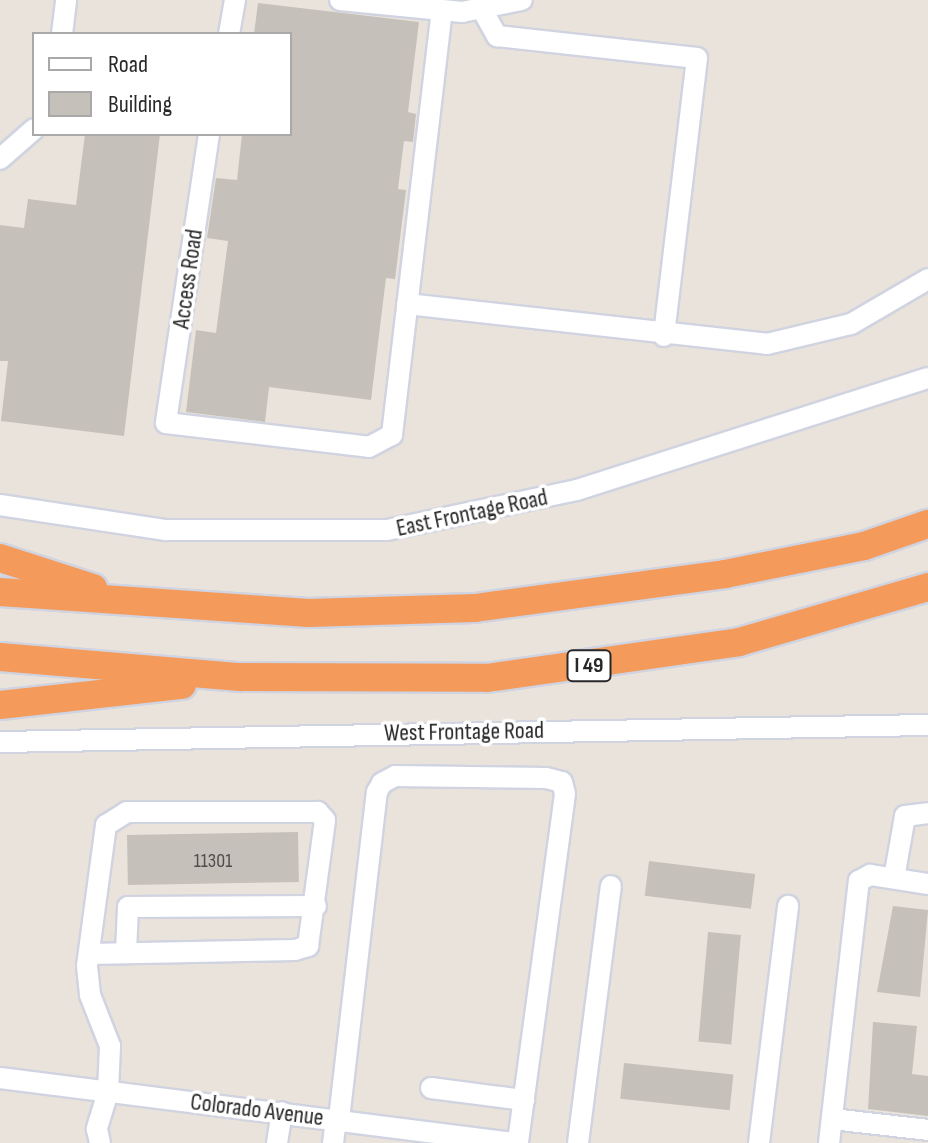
<!DOCTYPE html>
<html>
<head>
<meta charset="utf-8">
<style>
	body { margin:0 }
	#map { position:relative; width:928px; height:1143px; overflow:hidden; background:#eae3db; font-family:"Sofia Sans Condensed",sans-serif }
	div>[style] { position:absolute }
	[style*='--x'] { left:calc(var(--x)*1px); top:calc(var(--y)*1px); width:calc(var(--w)*1px); rotate:calc(var(--a)*1deg) }
	.building>* { inset:0; background:#c5c0ba; transform-origin:0 0 }
	.roads { filter:drop-shadow(2px 0 #d0d3e0) drop-shadow(-2px 0 #d0d3e0) drop-shadow(0 2px #d0d3e0) drop-shadow(0 -2px #d0d3e0) }
	.minor>* { height:20px; margin:-10px; padding:0 10px; transform-origin:10px; border-radius:10px; background:#fff }
	.highway>* { height:28px; margin:-14px; padding:0 14px; transform-origin:14px; border-radius:14px; background:#f49a5b }
	span { translate:-50% -50%; white-space:nowrap; text-align:center; line-height:1.15; -webkit-text-stroke:7px #fff; paint-order:stroke }
	.number-label { font-size:20px; color:#4f4e4c }
	.number-label span { -webkit-text-stroke-width:0 }
	.shield-label span { padding:2px 6px; background:#fff; border:2px solid; border-radius:6px; -webkit-text-stroke-width:0 }
	.shield-label { font-size:22px; color:#282828; font-weight:700 }
	.street-label { font-size:24px; color:#282828 }
	.legend { position:absolute; left:32px; top:32px; width:260px; height:104px; box-sizing:border-box; background:#fff; border:2px solid #a9a9a9; margin:0; padding:10px 14px; list-style:none; font-size:24px; color:#282828 }
	.legend li { display:flex; align-items:center; gap:16px; height:40px }
	.legend b { width:40px; border:2px solid #a9a9a9 }
</style>
</head>
<body>
<div id="map">
	<div class="building">
		<i style="clip-path:polygon(258px 3px,419px 22px,408px 112px,416px 114px,413px 142px,404px 141px,398px 189px,406px 190px,395px 279px,386px 278px,371px 400px,269px 387px,265px 422px,186px 412px,196px 330px,216px 333px,228px 241px,207px 238px,216px 178px,237px 180px,242px 134px,290px 134px,290px 34px,254px 34px)"></i>
		<i style="clip-path:polygon(85px 134px,160px 134px,124px 436px,1px 421px,8px 361px,0 361px,0 225px,24px 228px,28px 199px,76px 205px)"></i>
		<i style="left:298px;top:832px;width:50px;height:171px;rotate:89deg"></i>
		<i style="left:649px;top:861px;width:107px;height:35px;rotate:7deg"></i>
		<i style="clip-path:polygon(893px 906px,928px 910px,920px 997px,877px 992px)"></i>
		<i style="left:708px;top:932px;width:33px;height:110px;rotate:5deg"></i>
		<i style="clip-path:polygon(873px 1022px,917px 1026px,912px 1074px,928px 1076px,928px 1116px,868px 1109px)"></i>
		<i style="left:624px;top:1063px;width:110px;height:36px;rotate:6deg"></i>
	</div>
	<div class="roads">
		<div class="minor">
			<i style="--x:340;--y:0;--w:123;--a:5.6"></i>
			<i style="--x:462;--y:12;--w:61;--a:-11.3"></i>
			<i style="--x:483;--y:11;--w:29;--a:61"></i>
			<i style="--x:497;--y:36;--w:201;--a:6.3"></i>
			<i style="--x:697;--y:58;--w:280;--a:96.8"></i>
			<i style="--x:62;--y:34;--w:34;--a:-83"></i>
			<i style="--x:229;--y:34;--w:35;--a:-80"></i>
			<i style="--x:209;--y:134;--w:292;--a:98.5"></i>
			<i style="--x:166;--y:423;--w:204;--a:6.7"></i>
			<i style="--x:369;--y:447;--w:26;--a:-28"></i>
			<i style="--x:392;--y:435;--w:426;--a:-83.3"></i>
			<i style="--x:0;--y:159;--w:45;--a:-41.4"></i>
			<i style="--x:407;--y:304;--w:362;--a:6.3"></i>
			<i style="--x:767;--y:344;--w:86;--a:-13.4"></i>
			<i style="--x:851;--y:324;--w:89;--a:-30.3"></i>
			<i style="--x:0;--y:505;--w:168;--a:8.6"></i>
			<i style="--x:166;--y:530;--w:221;--a:0"></i>
			<i style="--x:387;--y:530;--w:194;--a:-11.9"></i>
			<i style="--x:577;--y:490;--w:368;--a:-17.7"></i>
			<i style="--x:0;--y:742;--w:928;--a:-1.05"></i>
			<i style="--x:894;--y:878;--w:63;--a:-79.9"></i>
			<i style="--x:905;--y:816;--w:23;--a:-7"></i>
			<i style="--x:126;--y:953;--w:46;--a:-87.5"></i>
			<i style="--x:128;--y:907;--w:188;--a:-0.3"></i>
			<i style="--x:89;--y:954;--w:206;--a:-1.1"></i>
			<i style="--x:295;--y:950;--w:14;--a:-17"></i>
			<i style="--x:308;--y:946;--w:127;--a:-82.3"></i>
			<i style="--x:325;--y:820;--w:11;--a:-131"></i>
			<i style="--x:318;--y:812;--w:191;--a:180"></i>
			<i style="--x:127;--y:812;--w:25;--a:148"></i>
			<i style="--x:106;--y:825;--w:142;--a:97.7"></i>
			<i style="--x:87;--y:966;--w:29;--a:84"></i>
			<i style="--x:90;--y:995;--w:55;--a:68.6"></i>
			<i style="--x:110;--y:1046;--w:46;--a:92.5"></i>
			<i style="--x:108;--y:1092;--w:39;--a:107"></i>
			<i style="--x:97;--y:1129;--w:14;--a:78"></i>
			<i style="--x:0;--y:1078;--w:518;--a:7.21"></i>
			<i style="--x:431;--y:1088;--w:94;--a:7.4"></i>
			<i style="--x:339;--y:1119;--w:329;--a:-83.4"></i>
			<i style="--x:377;--y:792;--w:10;--a:-61"></i>
			<i style="--x:382;--y:783;--w:15;--a:-28"></i>
			<i style="--x:395;--y:776;--w:151;--a:0.8"></i>
			<i style="--x:546;--y:778;--w:16;--a:14"></i>
			<i style="--x:562;--y:782;--w:12;--a:76"></i>
			<i style="--x:565;--y:794;--w:352;--a:97.7"></i>
			<i style="--x:832;--y:1119;--w:97;--a:6.5"></i>
			<i style="--x:277;--y:1143;--w:31;--a:-81"></i>
			<i style="--x:333;--y:1143;--w:24;--a:-83"></i>
			<i style="--x:578;--y:1143;--w:259;--a:-82.7"></i>
			<i style="--x:759;--y:1143;--w:239;--a:-83"></i>
			<i style="--x:829;--y:1143;--w:264;--a:-83.5"></i>
			<i style="--x:859;--y:881;--w:13;--a:-29"></i>
			<i style="--x:870;--y:875;--w:59;--a:8.8"></i>
		</div>
		<div class="highway">
			<i style="--x:0;--y:558;--w:98;--a:17.9"></i>
			<i style="--x:0;--y:592;--w:309;--a:3.9"></i>
			<i style="--x:308;--y:613;--w:167;--a:-1.7"></i>
			<i style="--x:475;--y:608;--w:252;--a:-7.7"></i>
			<i style="--x:725;--y:574;--w:142;--a:-11.4"></i>
			<i style="--x:864;--y:546;--w:68;--a:-19"></i>
			<i style="--x:0;--y:657;--w:241;--a:4.8"></i>
			<i style="--x:240;--y:677;--w:247;--a:0.2"></i>
			<i style="--x:487;--y:678;--w:255;--a:-8.1"></i>
			<i style="--x:739;--y:642;--w:197;--a:-16.2"></i>
			<i style="--x:0;--y:705;--w:183;--a:-6.3"></i>
		</div>
	</div>
	<div class="number-label">
		<span style="left:213px;top:861px">11301</span>
	</div>
	<div class="shield-label">
		<span style="left:589px;top:666px">I 49</span>
	</div>
	<div class="street-label">
		<span style="left:188px;top:279px;rotate:-82deg">Access Road</span>
		<span style="left:472px;top:513px;rotate:-12deg">East Frontage Road</span>
		<span style="left:464px;top:732px;rotate:-1deg">West Frontage Road</span>
		<span style="left:257px;top:1110px;rotate:7deg">Colorado Avenue</span>
	</div>
	<ul class="legend">
	<li><b style="height:10px;background:#fff"></b>Road</li>
	<li><b style="height:22px;background:#c5c0ba"></b>Building</li>
	</ul>
</div>
</body>
</html>
